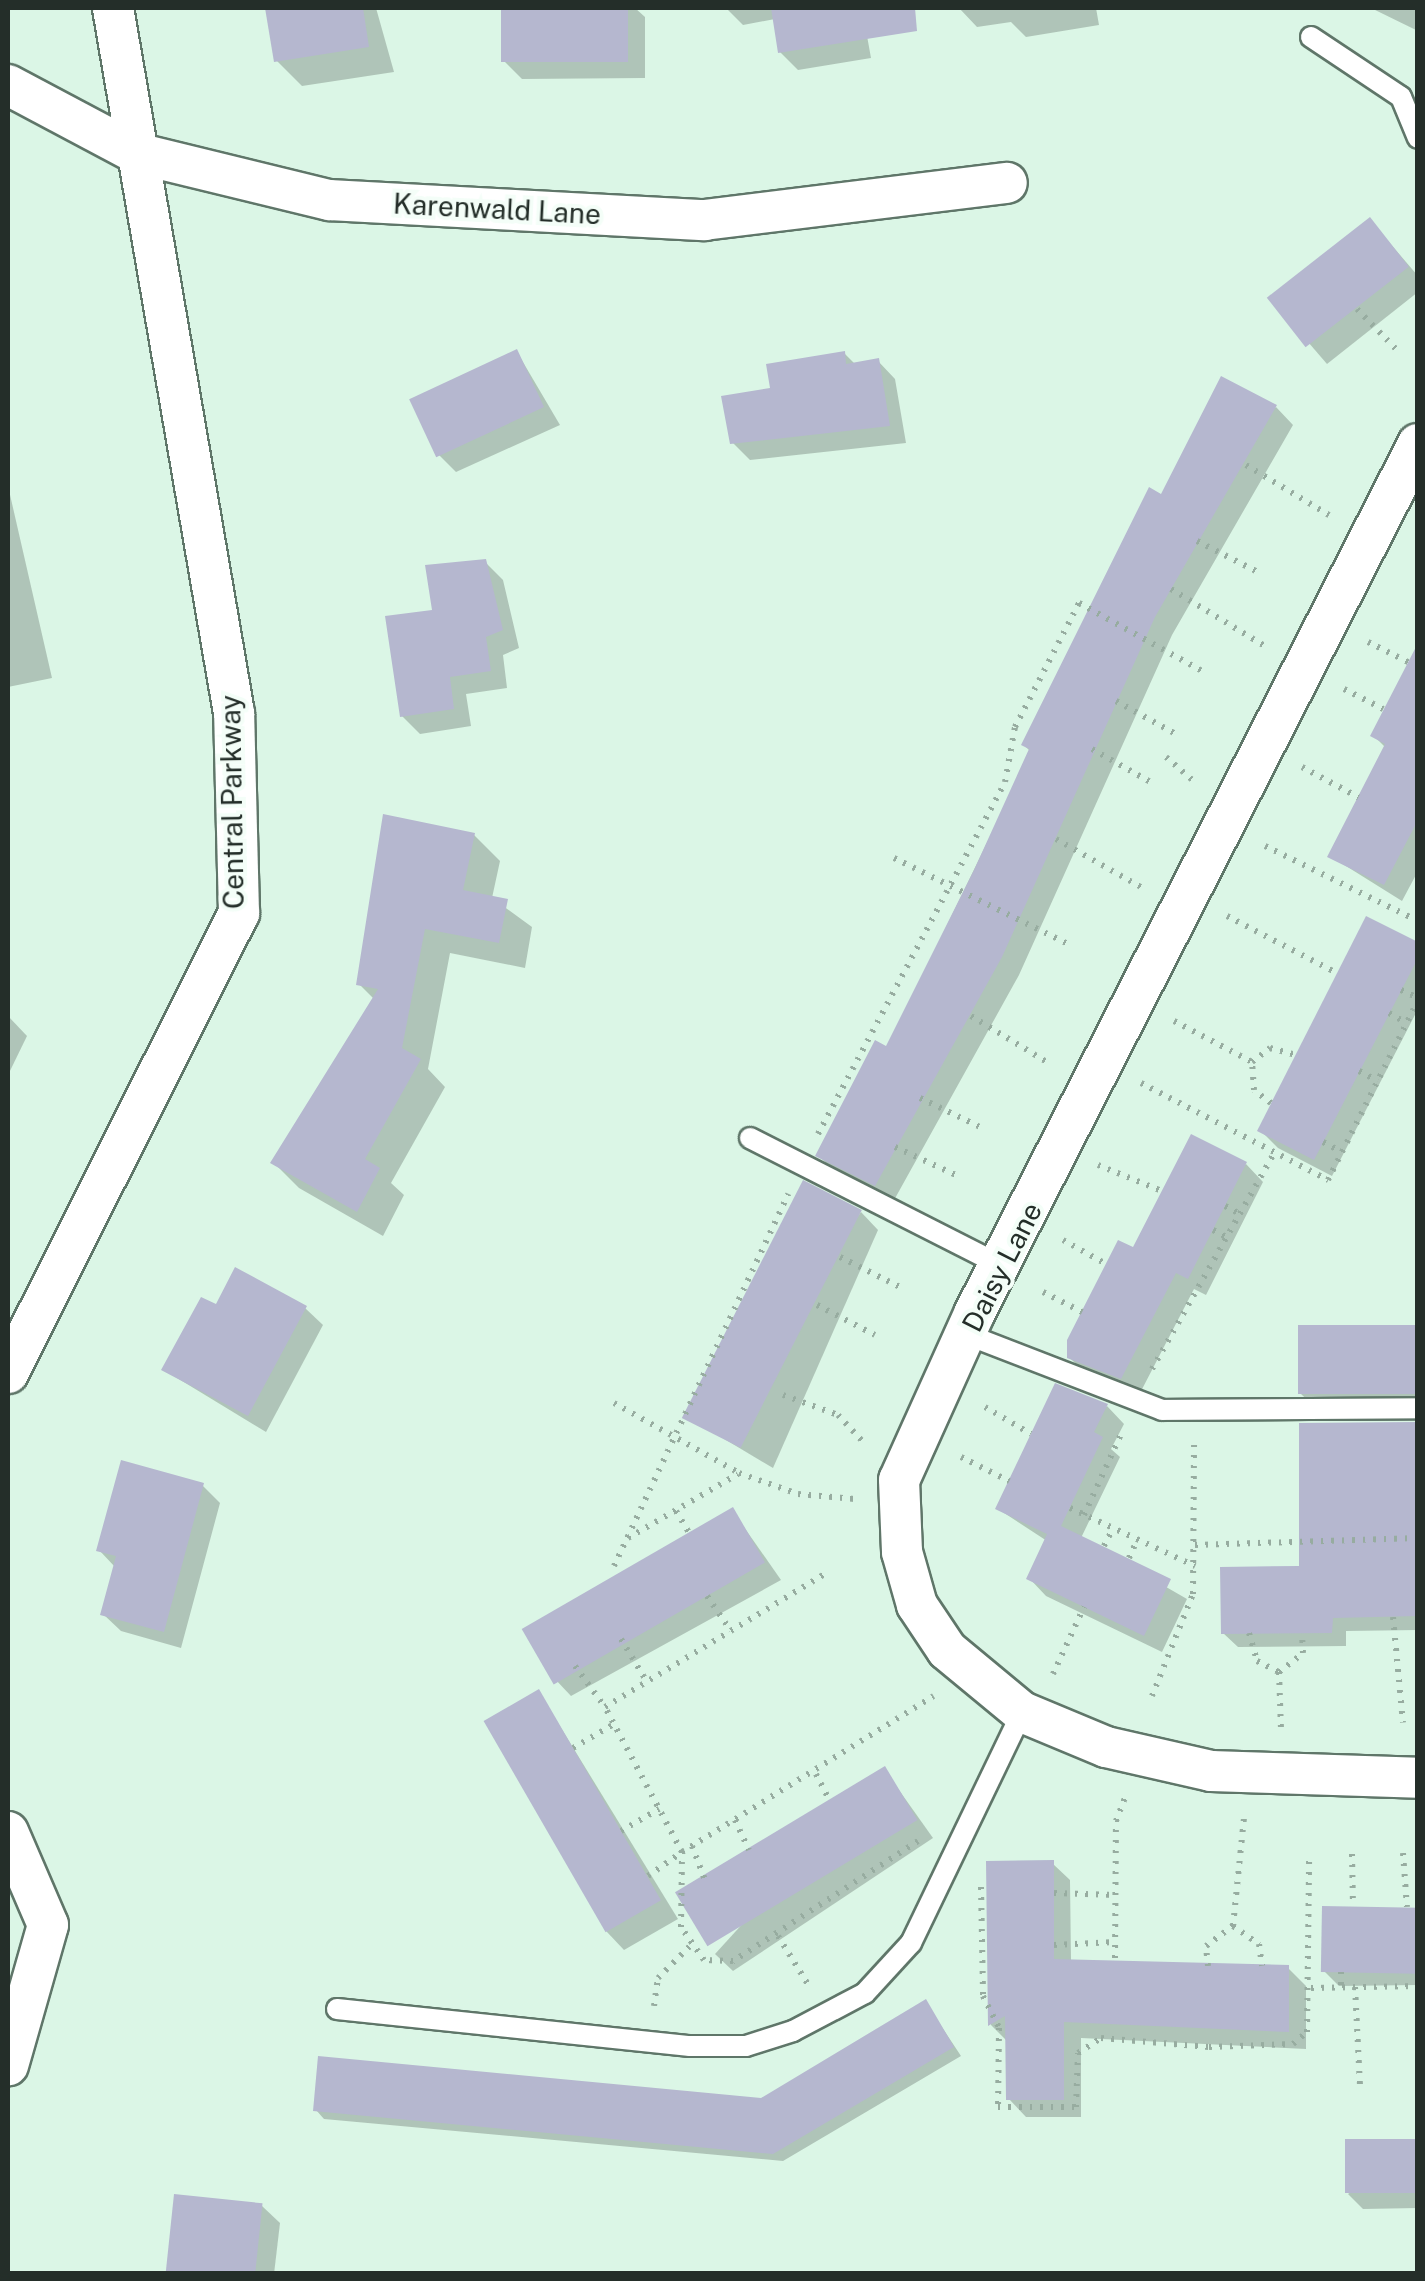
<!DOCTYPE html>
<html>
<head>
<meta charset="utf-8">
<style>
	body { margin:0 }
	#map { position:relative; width:1425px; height:2281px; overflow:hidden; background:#dbf6e6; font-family:"Public Sans",sans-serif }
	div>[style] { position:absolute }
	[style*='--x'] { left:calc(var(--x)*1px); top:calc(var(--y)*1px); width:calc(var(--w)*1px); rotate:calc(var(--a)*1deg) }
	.shadow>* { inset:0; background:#0003 }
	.building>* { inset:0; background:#b5b7cf; transform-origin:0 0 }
	.path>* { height:6px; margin-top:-3px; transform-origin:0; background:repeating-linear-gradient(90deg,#97aca0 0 2.5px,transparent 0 10.5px) }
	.roads { filter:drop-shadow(2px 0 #5f7669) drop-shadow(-2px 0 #5f7669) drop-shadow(0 2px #5f7669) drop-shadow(0 -2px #5f7669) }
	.service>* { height:20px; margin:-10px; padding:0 10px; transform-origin:10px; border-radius:10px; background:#fff }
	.minor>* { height:40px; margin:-20px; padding:0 20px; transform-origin:20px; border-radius:20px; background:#fff }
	span { translate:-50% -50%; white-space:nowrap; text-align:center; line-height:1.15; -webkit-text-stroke:8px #f4fef8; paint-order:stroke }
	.street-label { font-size:28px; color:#242e29 }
	.frame { position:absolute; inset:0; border:10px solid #242e29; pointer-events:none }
</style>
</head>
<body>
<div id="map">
	<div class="shadow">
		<i style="clip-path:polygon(268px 8px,376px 8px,394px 72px,302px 86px,276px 60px)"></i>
		<i style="clip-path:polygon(503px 8px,635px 8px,645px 17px,645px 78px,522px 79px,504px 61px)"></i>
		<i style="clip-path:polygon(726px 8px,862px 8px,871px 58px,798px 70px,780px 52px,775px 19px,743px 25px)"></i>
		<i style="clip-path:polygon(1096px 8px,1099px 25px,1026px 37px,1011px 22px,977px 27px,959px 8px)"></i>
		<i style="clip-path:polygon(1371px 8px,1418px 8px,1418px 31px)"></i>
		<i style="clip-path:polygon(1370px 220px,1418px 276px,1418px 292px,1327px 364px,1271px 299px)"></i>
		<i style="clip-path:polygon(517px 352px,560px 425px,456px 472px,438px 454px)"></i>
		<i style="clip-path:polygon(844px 353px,856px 365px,878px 361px,895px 379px,906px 443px,750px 460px,732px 442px)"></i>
		<i style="clip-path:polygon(1276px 407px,1293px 425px,1172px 635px,1019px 975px,893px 1202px,836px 1173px,818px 1155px,887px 1049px,1031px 752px,1024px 745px,1162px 497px)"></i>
		<i style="clip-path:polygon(8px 486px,52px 678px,8px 687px)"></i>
		<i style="clip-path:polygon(485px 562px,503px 580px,519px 648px,503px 655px,507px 688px,466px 694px,471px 726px,420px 734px,402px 716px)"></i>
		<i style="clip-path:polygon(1418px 647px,1418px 871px,1402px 901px,1330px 856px,1386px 748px,1373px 735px)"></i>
		<i style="clip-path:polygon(474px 835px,500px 861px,492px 898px,532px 927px,525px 968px,450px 953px,428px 1069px,445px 1087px,391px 1183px,404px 1195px,383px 1236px,299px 1188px,273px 1162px,375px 1000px,359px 984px)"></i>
		<i style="clip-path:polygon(1418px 945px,1418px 1009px,1332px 1176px,1278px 1148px,1260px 1130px)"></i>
		<i style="clip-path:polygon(8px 1016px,27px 1036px,8px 1075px)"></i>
		<i style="clip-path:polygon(1246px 1164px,1263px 1182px,1206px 1295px,1194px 1289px,1139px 1395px,1087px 1375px,1069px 1357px,1134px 1251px)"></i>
		<i style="clip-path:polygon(861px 1212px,878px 1230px,773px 1468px,701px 1425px)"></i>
		<i style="clip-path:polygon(217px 1308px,305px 1308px,323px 1325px,266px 1432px,164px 1370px)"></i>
		<i style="clip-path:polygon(1418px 1328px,1418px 1408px,1316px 1408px,1301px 1394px)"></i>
		<i style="clip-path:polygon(1107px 1406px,1124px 1424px,1111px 1449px,1120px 1457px,1081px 1538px,1187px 1599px,1162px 1652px,1046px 1596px,1029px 1578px,1047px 1541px,998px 1509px)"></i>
		<i style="clip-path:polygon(1418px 1424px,1418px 1630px,1346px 1631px,1346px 1646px,1238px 1647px,1223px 1633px,1301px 1569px)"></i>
		<i style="clip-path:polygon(202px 1485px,220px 1503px,181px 1648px,121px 1631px,103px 1614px,115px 1567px,99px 1550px)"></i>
		<i style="clip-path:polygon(732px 1510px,781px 1580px,571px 1696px,554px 1678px)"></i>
		<i style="clip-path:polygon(539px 1692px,678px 1919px,624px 1950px,607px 1932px)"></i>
		<i style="clip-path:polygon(884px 1769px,933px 1838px,733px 1971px,715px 1954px)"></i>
		<i style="clip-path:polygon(989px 1863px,1052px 1863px,1070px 1880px,1071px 1962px,1288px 1968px,1306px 1986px,1306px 2049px,1081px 2038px,1081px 2117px,1026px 2117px,1009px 2099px,1008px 2042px,991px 2025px)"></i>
		<i style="clip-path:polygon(1418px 1908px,1418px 1985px,1339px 1986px,1324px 1971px)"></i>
		<i style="clip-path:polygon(926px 2003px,961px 2056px,783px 2161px,324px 2119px,316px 2110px,762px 2100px)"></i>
		<i style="clip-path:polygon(1418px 2142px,1418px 2208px,1363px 2209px,1348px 2194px)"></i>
		<i style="clip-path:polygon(262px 2206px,280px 2223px,274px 2274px,168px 2274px)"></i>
	</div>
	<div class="building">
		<i style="clip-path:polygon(265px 8px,363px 8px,369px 47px,274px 62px)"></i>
		<i style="left:501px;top:8px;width:127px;height:54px"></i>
		<i style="clip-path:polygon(771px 8px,915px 8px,917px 31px,778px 53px)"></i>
		<i style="left:1370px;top:217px;width:63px;height:131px;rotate:52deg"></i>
		<i style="left:517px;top:349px;width:64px;height:119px;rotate:65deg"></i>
		<i style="clip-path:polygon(845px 351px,846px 364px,879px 358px,890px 426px,730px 444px,721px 396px,770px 388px,766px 364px)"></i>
		<i style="clip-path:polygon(1221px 376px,1277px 405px,1155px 617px,1002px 957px,875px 1186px,815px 1156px,875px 1040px,886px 1046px,974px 870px,1029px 749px,1021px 745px,1149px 487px,1161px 494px)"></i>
		<i style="clip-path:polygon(486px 559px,503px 630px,486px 637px,491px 671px,450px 677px,454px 709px,400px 717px,385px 616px,432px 610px,425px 565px)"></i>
		<i style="clip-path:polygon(1418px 643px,1418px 820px,1384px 885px,1327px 857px,1385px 744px,1370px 736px)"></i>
		<i style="clip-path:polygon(383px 814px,475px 833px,463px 890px,508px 899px,499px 943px,425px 929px,402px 1048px,421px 1059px,365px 1159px,380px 1168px,357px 1212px,270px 1163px,378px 989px,356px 985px)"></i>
		<i style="clip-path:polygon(1366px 916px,1418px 942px,1418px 958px,1314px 1160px,1257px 1131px)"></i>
		<i style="clip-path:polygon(1191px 1134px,1247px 1162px,1188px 1279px,1176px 1273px,1121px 1379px,1067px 1358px,1067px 1340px,1118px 1240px,1133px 1247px)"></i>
		<i style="left:803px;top:1180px;width:66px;height:267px;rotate:27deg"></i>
		<i style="clip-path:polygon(235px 1267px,307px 1306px,248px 1416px,161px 1370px,201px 1297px,216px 1304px)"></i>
		<i style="left:1418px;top:1325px;width:69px;height:120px;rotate:90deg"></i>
		<i style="clip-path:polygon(1055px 1383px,1108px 1404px,1094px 1432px,1103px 1437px,1061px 1526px,1171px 1579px,1144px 1636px,1026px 1579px,1047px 1534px,995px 1509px)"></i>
		<i style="clip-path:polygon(1418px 1422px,1418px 1616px,1333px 1618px,1332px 1633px,1221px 1634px,1220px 1567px,1299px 1566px,1299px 1423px)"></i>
		<i style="clip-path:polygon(121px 1460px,204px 1483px,164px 1632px,100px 1615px,116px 1556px,96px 1551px)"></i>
		<i style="left:733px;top:1507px;width:64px;height:244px;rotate:60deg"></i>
		<i style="left:539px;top:1689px;width:244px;height:64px;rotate:60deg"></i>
		<i style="left:885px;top:1766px;width:63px;height:245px;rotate:59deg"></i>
		<i style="clip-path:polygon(1054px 1860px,1054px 1959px,1289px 1965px,1289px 2032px,1064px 2022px,1064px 2100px,1006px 2100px,1005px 2016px,988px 2026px,986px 1861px)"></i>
		<i style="left:1322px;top:1906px;width:96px;height:66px;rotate:1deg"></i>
		<i style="clip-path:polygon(926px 1999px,954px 2047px,773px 2154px,313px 2111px,318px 2056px,761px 2098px)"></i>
		<i style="left:1418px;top:2139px;width:54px;height:73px;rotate:90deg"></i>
		<i style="left:174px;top:2194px;width:89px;height:80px;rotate:6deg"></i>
	</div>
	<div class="path">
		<i style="--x:1357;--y:309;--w:57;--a:45.7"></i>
		<i style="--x:1246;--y:465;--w:97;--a:31.1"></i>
		<i style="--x:1197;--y:541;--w:66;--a:27"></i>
		<i style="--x:1171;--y:589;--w:108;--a:31.3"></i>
		<i style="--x:1368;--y:642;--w:45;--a:26.6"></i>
		<i style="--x:1344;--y:689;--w:44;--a:27.1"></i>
		<i style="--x:1116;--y:701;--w:68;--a:28.8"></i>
		<i style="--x:1092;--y:749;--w:69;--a:29.5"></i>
		<i style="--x:1166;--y:757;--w:38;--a:41"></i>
		<i style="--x:1302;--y:767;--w:64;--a:28.2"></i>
		<i style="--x:1056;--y:839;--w:98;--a:29.5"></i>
		<i style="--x:1265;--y:846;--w:170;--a:26.1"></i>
		<i style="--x:894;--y:858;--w:199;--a:26.3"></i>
		<i style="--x:1227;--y:916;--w:124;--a:27.4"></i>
		<i style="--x:1401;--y:990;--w:19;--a:25"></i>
		<i style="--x:1389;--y:1013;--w:20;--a:30"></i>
		<i style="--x:971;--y:1016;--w:92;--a:31.3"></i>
		<i style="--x:1174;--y:1021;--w:88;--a:27.7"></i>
		<i style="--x:1359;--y:1071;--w:21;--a:28"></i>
		<i style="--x:1141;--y:1083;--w:211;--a:27.4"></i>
		<i style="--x:1328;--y:1180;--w:201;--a:-63.4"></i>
		<i style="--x:920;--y:1098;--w:67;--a:25.8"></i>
		<i style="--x:1271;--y:1103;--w:21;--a:-143"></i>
		<i style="--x:1254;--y:1090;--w:28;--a:-94"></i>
		<i style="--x:1252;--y:1062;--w:23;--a:-38"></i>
		<i style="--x:1270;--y:1048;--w:27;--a:15"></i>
		<i style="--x:818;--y:1134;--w:399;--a:-62"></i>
		<i style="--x:1005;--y:782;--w:56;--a:-79.7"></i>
		<i style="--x:1015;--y:727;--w:140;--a:-62.7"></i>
		<i style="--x:1079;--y:603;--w:145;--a:28.9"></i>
		<i style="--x:1323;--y:1142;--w:21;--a:28"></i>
		<i style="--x:895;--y:1147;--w:67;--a:24.7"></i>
		<i style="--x:1098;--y:1165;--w:69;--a:22.1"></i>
		<i style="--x:1225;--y:1206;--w:19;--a:28"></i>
		<i style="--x:1213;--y:1230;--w:19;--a:28"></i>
		<i style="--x:1063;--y:1240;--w:49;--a:29.2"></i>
		<i style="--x:840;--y:1257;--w:67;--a:26.6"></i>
		<i style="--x:1043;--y:1292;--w:44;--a:27.1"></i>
		<i style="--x:817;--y:1305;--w:65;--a:27.3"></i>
		<i style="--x:1152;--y:1369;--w:249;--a:-60.5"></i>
		<i style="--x:783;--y:1395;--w:59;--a:20"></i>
		<i style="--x:838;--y:1415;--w:40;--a:47"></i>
		<i style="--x:614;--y:1403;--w:143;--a:29.2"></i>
		<i style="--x:739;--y:1473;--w:63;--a:19.6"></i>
		<i style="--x:798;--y:1494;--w:57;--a:5"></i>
		<i style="--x:985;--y:1407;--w:53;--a:30.4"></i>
		<i style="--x:961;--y:1457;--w:54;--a:26.6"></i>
		<i style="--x:1070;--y:1508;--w:138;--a:24.9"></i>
		<i style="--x:676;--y:1511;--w:26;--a:59"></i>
		<i style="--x:1084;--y:1515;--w:89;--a:-65.4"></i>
		<i style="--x:628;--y:1538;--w:127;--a:-30.2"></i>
		<i style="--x:1195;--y:1545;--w:223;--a:-1.8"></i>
		<i style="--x:1104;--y:1546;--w:20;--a:-63"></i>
		<i style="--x:1129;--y:1558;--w:20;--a:-66"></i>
		<i style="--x:614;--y:1566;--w:411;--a:-64.9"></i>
		<i style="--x:707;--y:1596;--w:42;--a:55.6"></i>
		<i style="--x:1393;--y:1617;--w:106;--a:84.6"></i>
		<i style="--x:1249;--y:1633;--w:29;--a:74"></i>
		<i style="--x:1257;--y:1661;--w:25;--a:27"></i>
		<i style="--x:1279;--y:1672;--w:31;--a:-38"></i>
		<i style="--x:1303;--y:1653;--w:20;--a:-93"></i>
		<i style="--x:621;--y:1639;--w:50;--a:58.8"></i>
		<i style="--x:575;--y:1666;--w:51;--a:53.8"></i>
		<i style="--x:1279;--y:1672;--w:58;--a:88"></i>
		<i style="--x:1053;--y:1674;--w:74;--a:-65.2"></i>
		<i style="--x:1152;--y:1696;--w:110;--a:-68.1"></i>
		<i style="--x:1193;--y:1594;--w:149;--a:-89.6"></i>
		<i style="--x:573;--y:1748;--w:48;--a:-30.3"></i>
		<i style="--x:816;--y:1774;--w:28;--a:63"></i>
		<i style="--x:735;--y:1820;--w:33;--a:65"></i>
		<i style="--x:621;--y:1831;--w:44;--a:-30.1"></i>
		<i style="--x:918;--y:1841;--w:221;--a:147"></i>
		<i style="--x:733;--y:1961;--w:29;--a:-178"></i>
		<i style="--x:704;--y:1960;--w:40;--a:-124.9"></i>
		<i style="--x:681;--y:1927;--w:75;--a:-89.2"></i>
		<i style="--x:682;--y:1852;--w:296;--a:-31.8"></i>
		<i style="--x:692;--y:1846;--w:39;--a:69"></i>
		<i style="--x:1403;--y:1853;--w:54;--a:85.8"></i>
		<i style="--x:1352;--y:1854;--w:52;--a:88.9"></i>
		<i style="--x:648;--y:1876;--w:42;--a:-35.2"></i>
		<i style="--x:682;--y:1852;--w:164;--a:-118"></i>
		<i style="--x:605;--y:1707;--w:257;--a:-31.2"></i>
		<i style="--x:981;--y:1887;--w:109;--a:88.9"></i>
		<i style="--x:983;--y:1996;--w:36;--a:63"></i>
		<i style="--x:999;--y:2028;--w:79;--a:90.7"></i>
		<i style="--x:998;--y:2107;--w:78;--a:0"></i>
		<i style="--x:1076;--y:2107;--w:54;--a:-87.9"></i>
		<i style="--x:1078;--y:2053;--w:27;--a:-33"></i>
		<i style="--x:1101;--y:2038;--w:108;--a:4.8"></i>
		<i style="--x:1209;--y:2047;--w:84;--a:-2"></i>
		<i style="--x:1293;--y:2044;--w:18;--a:-41"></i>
		<i style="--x:1307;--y:2032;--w:176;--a:-89.3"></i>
		<i style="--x:1054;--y:1893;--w:62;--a:1.8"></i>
		<i style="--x:1233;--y:1926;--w:32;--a:35"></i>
		<i style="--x:1259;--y:1944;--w:22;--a:82"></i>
		<i style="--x:778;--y:1936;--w:59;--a:58.2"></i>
		<i style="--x:1054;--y:1945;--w:61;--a:-2.8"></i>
		<i style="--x:1115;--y:1958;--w:137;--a:-89.6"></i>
		<i style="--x:1116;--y:1821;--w:26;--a:-69"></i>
		<i style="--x:1208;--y:1966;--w:20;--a:-96"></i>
		<i style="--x:1206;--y:1946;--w:34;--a:-37"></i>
		<i style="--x:1233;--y:1926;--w:109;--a:-84.2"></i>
		<i style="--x:1341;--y:1972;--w:15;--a:90"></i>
		<i style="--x:1355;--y:1987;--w:99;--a:87.1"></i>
		<i style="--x:1311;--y:1988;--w:107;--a:-1.1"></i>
		<i style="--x:654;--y:2006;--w:28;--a:-82"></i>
		<i style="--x:658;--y:1978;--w:45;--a:-45"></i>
	</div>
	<div class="roads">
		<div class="service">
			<i style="--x:1311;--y:37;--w:108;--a:33.7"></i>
			<i style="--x:1401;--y:97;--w:44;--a:67.5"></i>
			<i style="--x:750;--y:1138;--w:283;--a:26.9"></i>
			<i style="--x:968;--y:1335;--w:208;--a:21.1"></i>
			<i style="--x:1162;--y:1410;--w:256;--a:-0.4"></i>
			<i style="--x:337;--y:2009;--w:355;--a:6"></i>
			<i style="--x:690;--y:2046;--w:56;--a:0"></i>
			<i style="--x:746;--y:2046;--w:49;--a:-17.7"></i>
			<i style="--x:793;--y:2031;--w:81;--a:-27.8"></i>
			<i style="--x:865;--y:1993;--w:68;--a:-47.4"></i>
			<i style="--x:911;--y:1943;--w:256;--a:-64.3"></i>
		</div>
		<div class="minor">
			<i style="--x:8;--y:85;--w:145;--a:28"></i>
			<i style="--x:136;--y:153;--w:199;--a:13.7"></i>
			<i style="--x:329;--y:200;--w:376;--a:3.1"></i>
			<i style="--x:704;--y:220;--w:305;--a:-7"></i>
			<i style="--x:1418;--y:444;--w:975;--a:117.04"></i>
			<i style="--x:975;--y:1312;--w:184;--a:114.3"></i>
			<i style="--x:899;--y:1480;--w:72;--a:87.6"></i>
			<i style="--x:902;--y:1552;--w:55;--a:74.2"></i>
			<i style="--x:917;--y:1605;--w:54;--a:56.3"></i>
			<i style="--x:947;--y:1650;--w:97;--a:39.6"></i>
			<i style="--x:1022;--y:1712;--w:91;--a:22.6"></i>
			<i style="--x:1106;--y:1747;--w:108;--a:12.9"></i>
			<i style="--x:1211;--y:1771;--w:207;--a:1.9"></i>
			<i style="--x:8;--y:1373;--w:515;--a:-63.34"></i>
			<i style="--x:239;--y:913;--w:200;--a:-91.4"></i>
			<i style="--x:234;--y:713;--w:715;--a:-99.74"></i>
			<i style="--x:8;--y:1832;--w:101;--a:66.7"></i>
			<i style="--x:48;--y:1925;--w:146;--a:105.9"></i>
		</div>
	</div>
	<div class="street-label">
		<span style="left:497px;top:209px;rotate:3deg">Karenwald Lane</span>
		<span style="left:232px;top:802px;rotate:-91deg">Central Parkway</span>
		<span style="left:1002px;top:1267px;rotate:-63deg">Daisy Lane</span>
	</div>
	<div class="frame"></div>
</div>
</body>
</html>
